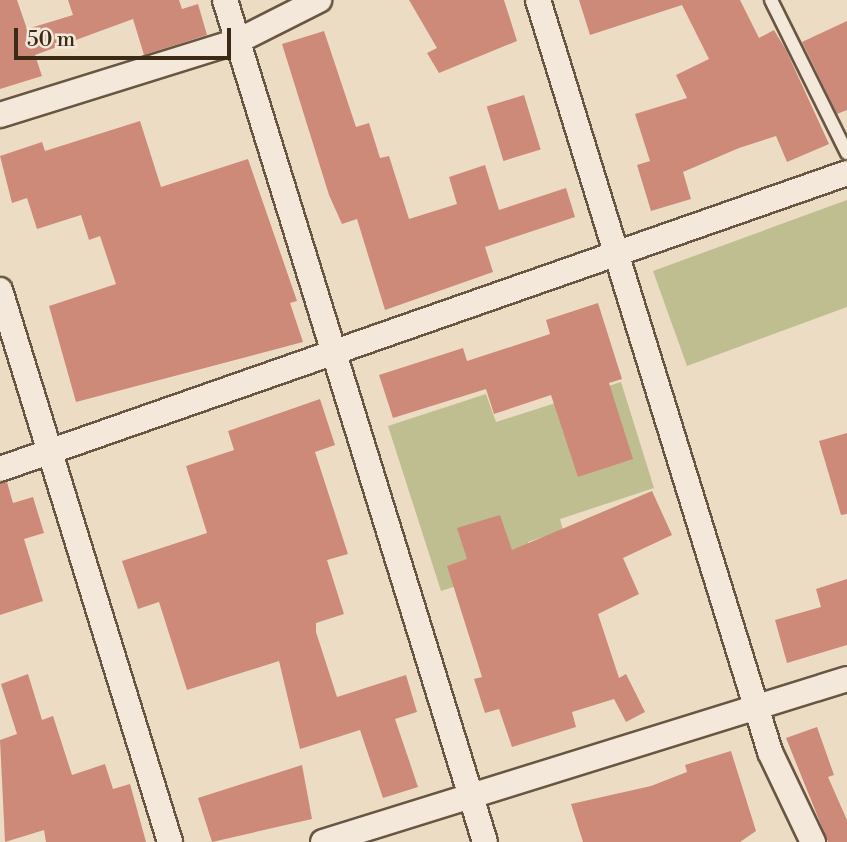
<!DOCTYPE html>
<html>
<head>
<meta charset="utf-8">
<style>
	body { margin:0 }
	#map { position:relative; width:847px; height:842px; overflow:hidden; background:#eddcc4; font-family:"Libre Bodoni",serif }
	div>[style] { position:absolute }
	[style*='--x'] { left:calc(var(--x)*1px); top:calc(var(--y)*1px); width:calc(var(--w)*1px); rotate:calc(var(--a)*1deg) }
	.green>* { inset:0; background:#bfbe90 }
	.building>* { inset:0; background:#cd8a79; transform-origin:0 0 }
	.roads { filter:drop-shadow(2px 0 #685642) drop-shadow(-2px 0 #685642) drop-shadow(0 2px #685642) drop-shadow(0 -2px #685642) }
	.service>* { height:12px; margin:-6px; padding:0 6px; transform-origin:6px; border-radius:6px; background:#f3e8d9 }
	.minor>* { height:24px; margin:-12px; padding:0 12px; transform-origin:12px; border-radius:12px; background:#f3e8d9 }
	span { translate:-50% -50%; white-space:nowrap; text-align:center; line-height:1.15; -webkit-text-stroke:5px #f3e8d9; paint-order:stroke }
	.scale { position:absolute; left:14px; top:28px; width:217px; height:32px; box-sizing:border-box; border:4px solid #3b2916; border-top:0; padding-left:9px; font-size:21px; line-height:24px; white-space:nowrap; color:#3b2916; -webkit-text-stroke:5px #f3e8d9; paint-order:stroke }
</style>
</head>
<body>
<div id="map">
	<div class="green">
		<i style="clip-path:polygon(847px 200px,847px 307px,687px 366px,653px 271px)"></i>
		<i style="clip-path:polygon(621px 382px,654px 488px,560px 519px,563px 530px,528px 542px,534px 561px,441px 591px,388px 426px,486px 394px,496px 422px)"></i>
	</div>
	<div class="building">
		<i style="clip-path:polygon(0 0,17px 0,27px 29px,73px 15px,68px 0,179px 0,182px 9px,198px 4px,207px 35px,144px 55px,133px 19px,35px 55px,42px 76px,0 89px)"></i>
		<i style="clip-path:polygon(409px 0,504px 0,517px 41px,439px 73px,427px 53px,437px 48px)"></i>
		<i style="clip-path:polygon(579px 0,740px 0,759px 38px,774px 30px,786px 50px,829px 144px,787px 162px,776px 136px,739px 148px,683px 172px,691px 199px,651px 211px,637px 165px,650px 161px,635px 114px,687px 98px,676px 75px,709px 59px,682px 5px,590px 35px)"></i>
		<i style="clip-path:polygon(847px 21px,847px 110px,837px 114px,802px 42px)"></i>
		<i style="clip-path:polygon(324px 31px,356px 127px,369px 123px,380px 158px,389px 156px,409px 219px,457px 204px,449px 177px,485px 165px,499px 210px,566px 188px,575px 217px,485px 247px,493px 272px,385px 310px,357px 219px,342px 224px,329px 195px,282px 44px)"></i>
		<i style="left:524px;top:95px;width:57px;height:39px;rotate:73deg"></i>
		<i style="clip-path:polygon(140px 121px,161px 187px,248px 159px,297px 301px,290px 303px,303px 342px,76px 402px,49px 306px,116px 284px,100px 236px,89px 240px,81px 215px,37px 229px,27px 198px,12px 203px,0 156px,42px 142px,45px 151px)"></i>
		<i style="clip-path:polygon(598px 303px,622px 379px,609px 383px,633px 459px,578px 477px,551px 395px,494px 414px,486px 389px,393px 418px,379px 375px,463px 348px,467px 361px,550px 334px,546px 320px)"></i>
		<i style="clip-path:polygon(320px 399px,335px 445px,315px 452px,348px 554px,327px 560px,344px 614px,316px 623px,316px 632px,337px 697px,406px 675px,417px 712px,395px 719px,418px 787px,383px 798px,360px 730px,300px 749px,279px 661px,187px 690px,159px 602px,138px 609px,122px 561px,207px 533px,186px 466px,234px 450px,228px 431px)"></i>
		<i style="clip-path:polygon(847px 433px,847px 514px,841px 515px,819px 441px)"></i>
		<i style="clip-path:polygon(7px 482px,13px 503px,33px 497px,44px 533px,24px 539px,43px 601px,0 615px,0 483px)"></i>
		<i style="clip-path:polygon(652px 491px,672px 535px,623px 558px,639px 594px,598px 614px,619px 678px,626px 674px,645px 712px,626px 722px,614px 699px,572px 712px,576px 727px,512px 747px,499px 709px,485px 713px,474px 679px,482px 677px,447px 566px,467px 559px,457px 528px,500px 515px,512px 550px)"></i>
		<i style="clip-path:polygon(847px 579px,847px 645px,787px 663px,775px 620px,821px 607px,816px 589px)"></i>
		<i style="clip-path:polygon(28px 674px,42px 720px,53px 716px,72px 775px,105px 764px,113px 789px,130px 784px,146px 842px,46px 842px,44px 830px,5px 842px,0 740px,17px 734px,1px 684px)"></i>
		<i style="clip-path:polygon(817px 727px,834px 775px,828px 777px,847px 820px,847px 842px,828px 842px,786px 738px)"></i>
		<i style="clip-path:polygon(731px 751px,756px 831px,740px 842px,583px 842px,571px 804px,651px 786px,687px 772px,685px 765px)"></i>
		<i style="clip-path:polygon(302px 765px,312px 819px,212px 842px,198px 798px)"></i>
	</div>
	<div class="roads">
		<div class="service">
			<i style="--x:771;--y:0;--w:171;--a:63.6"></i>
		</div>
		<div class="minor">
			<i style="--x:225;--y:0;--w:881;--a:72.84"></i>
			<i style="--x:538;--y:0;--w:787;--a:72.85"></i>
			<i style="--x:770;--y:752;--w:100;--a:64.5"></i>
			<i style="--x:0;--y:115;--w:249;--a:-17.3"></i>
			<i style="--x:238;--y:41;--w:91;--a:-26.8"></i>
			<i style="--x:0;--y:290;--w:578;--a:72.88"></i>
			<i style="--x:0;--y:469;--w:897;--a:-19.26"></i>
			<i style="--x:323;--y:842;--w:549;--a:-17.28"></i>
		</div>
	</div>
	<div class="scale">50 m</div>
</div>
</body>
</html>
